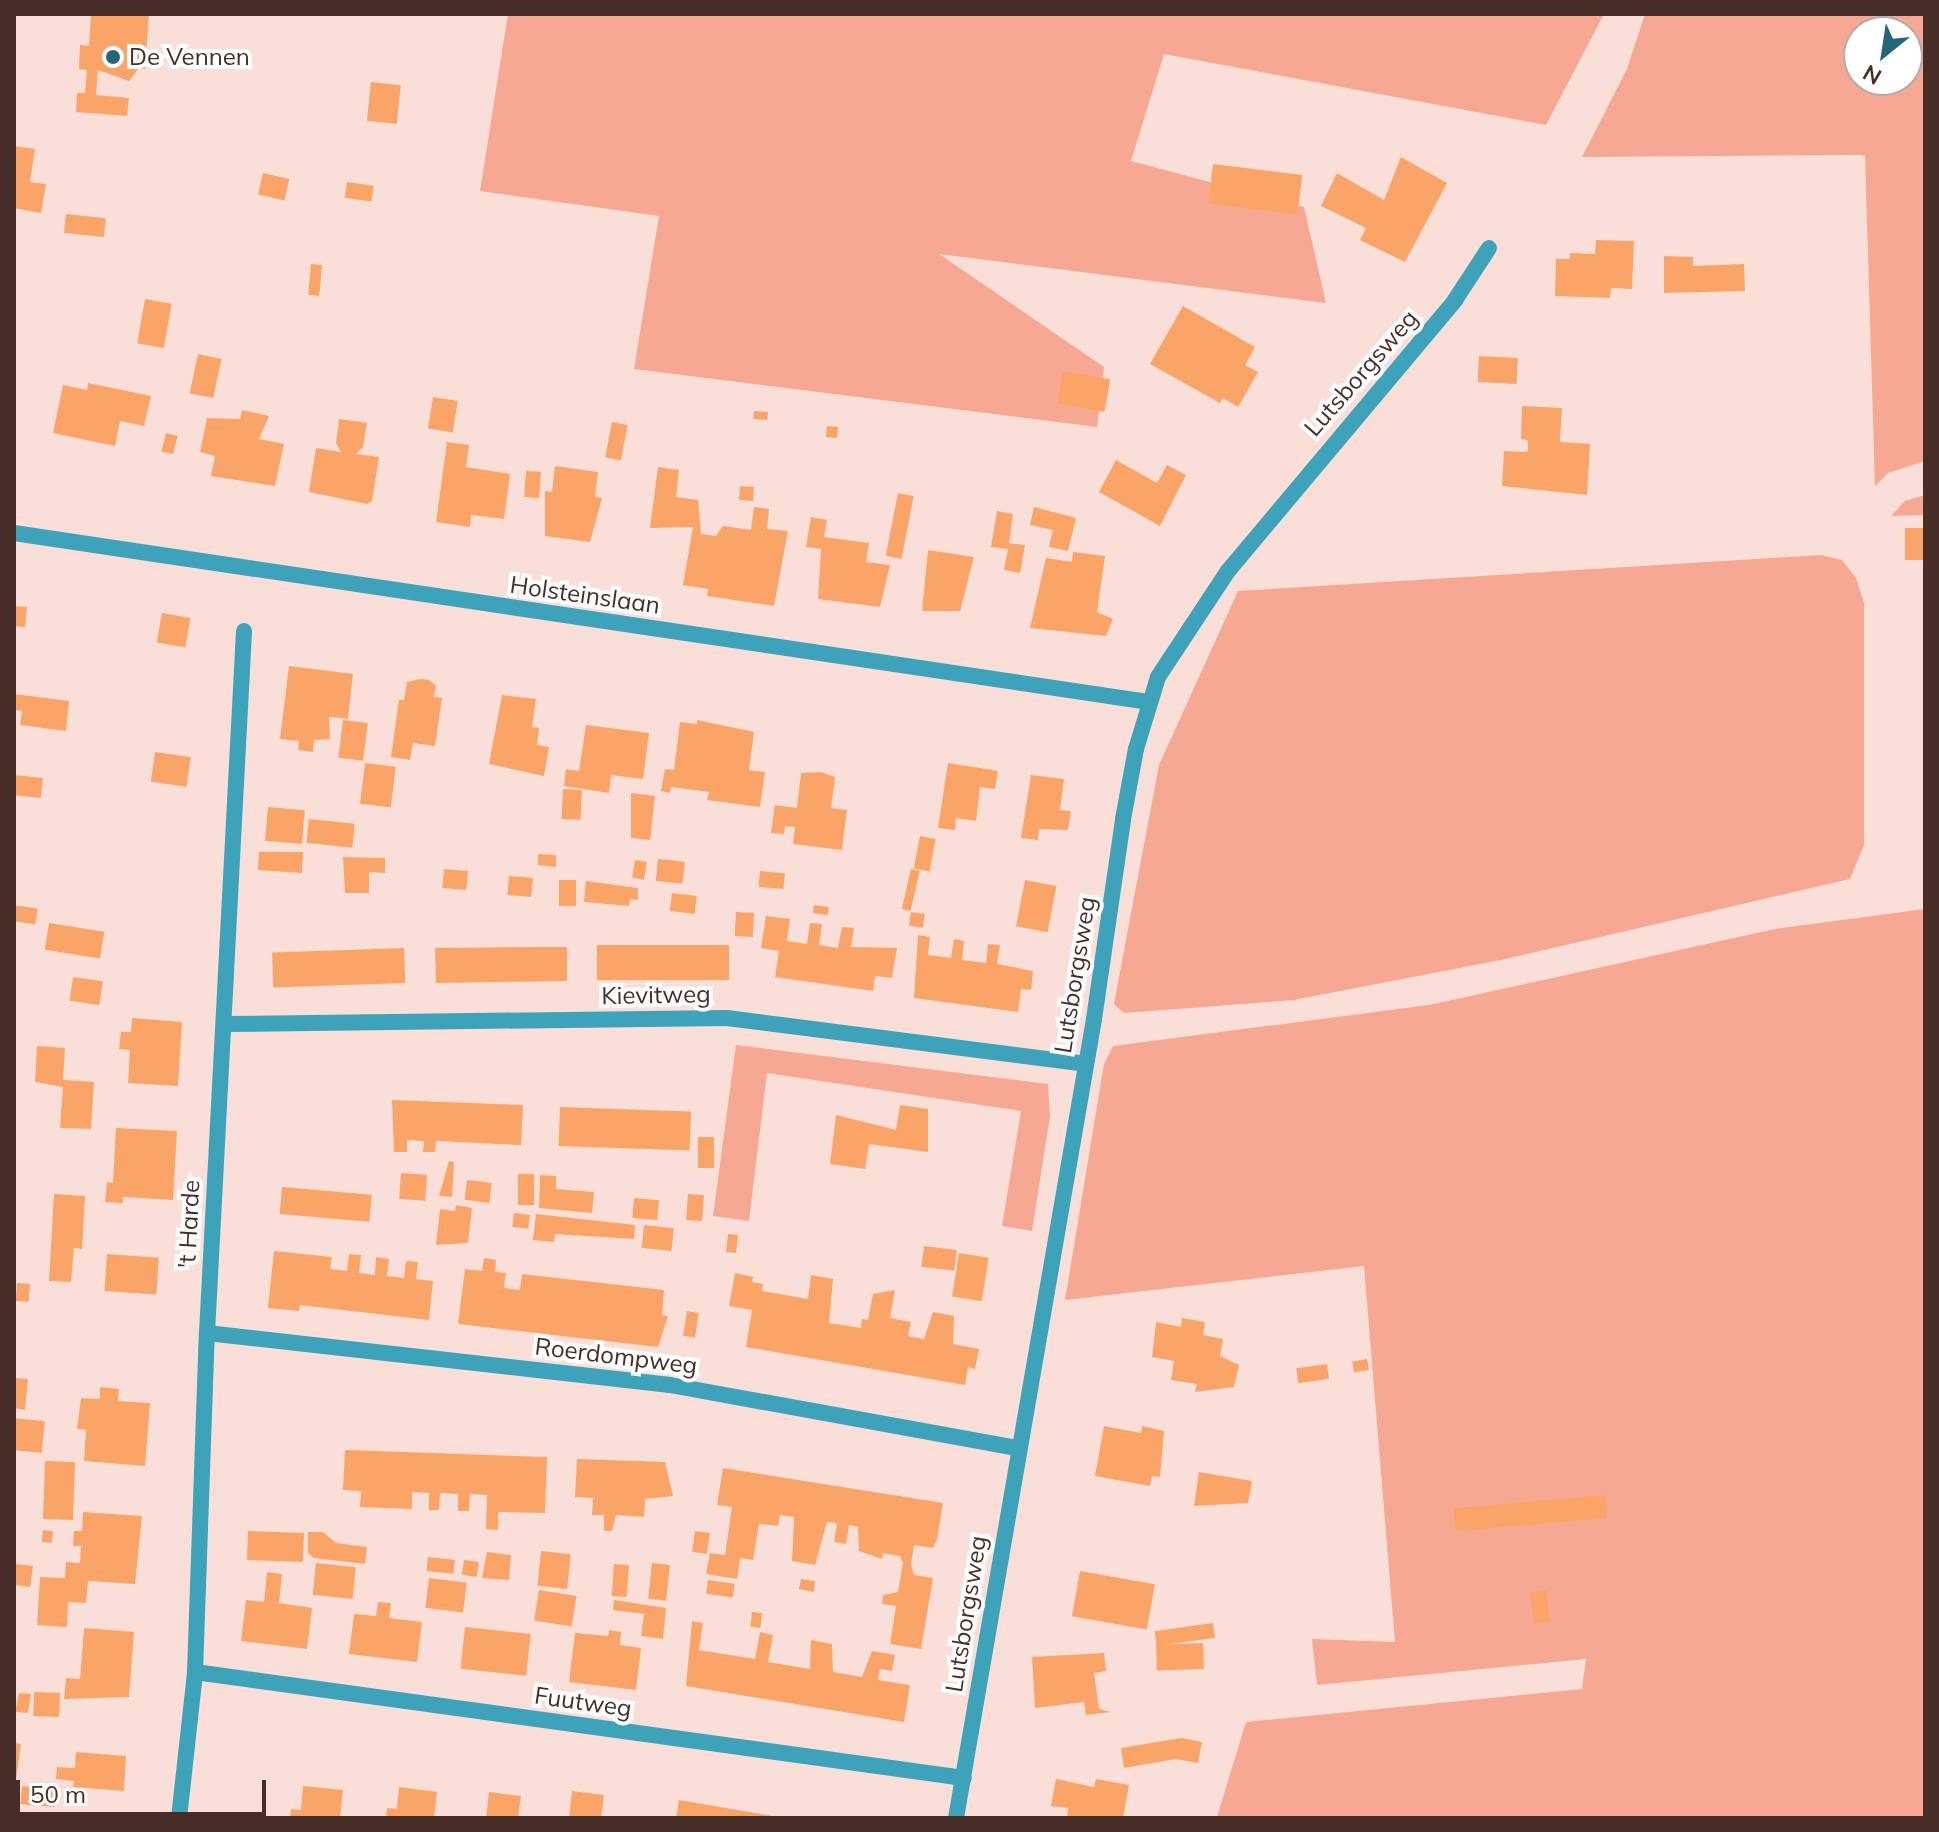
<!DOCTYPE html>
<html>
<head>
<meta charset="utf-8">
<style>
	body { margin:0 }
	#map { position:relative; width:1939px; height:1832px; overflow:hidden; background:#f9dfd8; font-family:Mulish,sans-serif }
	div>[style] { position:absolute }
	[style*='--x'] { left:calc(var(--x)*1px); top:calc(var(--y)*1px); width:calc(var(--w)*1px); rotate:calc(var(--a)*1deg) }
	.green>* { inset:0; background:#f6a893 }
	.building>* { inset:0; background:#faa567; transform-origin:0 0 }
	.minor>* { height:16px; margin:-8px; padding:0 8px; transform-origin:8px; border-radius:8px; background:#3ca3ba }
	.dots>* { width:22px; height:22px; translate:-50% -50%; box-sizing:border-box; border:4px solid #fff; border-radius:50% }
	span { translate:-50% -50%; white-space:nowrap; text-align:center; line-height:1.15; -webkit-text-stroke:8px #fff; paint-order:stroke }
	.poi-label { font-size:24px; color:#462e27 }
	.left { translate:0 -50%; text-align:left }
	.street-label { font-size:24px; color:#462e27 }
	.frame { position:absolute; inset:0; border:16px solid #462e27; pointer-events:none }
	.north { position:absolute; left:1843px; top:16px; width:80px; height:80px; box-sizing:border-box; background:#fff; border:2px solid #b5aba9; border-radius:50%; rotate:210deg; font-size:22px; font-weight:700; line-height:32px; text-align:center; color:#462e27 }
	.north::after { content:''; display:block; margin:auto; width:28px; height:36px; background:#236878; clip-path:polygon(50% 0,100% 100%,50% 72%,0 100%) }
	.scale { position:absolute; left:16px; top:1780px; width:250px; height:36px; box-sizing:border-box; border:4px solid #462e27; border-top:0; padding-left:10px; font-size:24px; line-height:28px; white-space:nowrap; color:#462e27; -webkit-text-stroke:6px #fff; paint-order:stroke }
</style>
</head>
<body>
<div id="map">
	<div class="green">
		<i style="clip-path:polygon(508px 14px,1604px 14px,1546px 125px,1164px 54px,1131px 161px,1304px 207px,1326px 303px,939px 254px,1104px 367px,1097px 427px,634px 369px,659px 216px,480px 191px)"></i>
		<i style="clip-path:polygon(evenodd,1645px 14px,1925px 14px,1925px 461px,1888px 473px,1875px 486px,1865px 155px,1582px 157px,1627px 69px,1645px 14px,1859px 32px,1907px 32px,1907px 80px,1859px 80px,1859px 32px)"></i>
		<i style="clip-path:polygon(1925px 495px,1925px 515px,1891px 516px,1905px 501px)"></i>
		<i style="clip-path:polygon(1821px 555px,1842px 560px,1856px 578px,1864px 603px,1864px 845px,1850px 879px,1501px 960px,1294px 1000px,1124px 1013px,1114px 1004px,1159px 765px,1238px 591px)"></i>
		<i style="clip-path:polygon(1925px 909px,1925px 1818px,1212px 1818px,1217px 1817px,1246px 1722px,1582px 1689px,1586px 1659px,1317px 1685px,1312px 1639px,1395px 1642px,1364px 1266px,1065px 1300px,1104px 1064px,1113px 1046px,1429px 1005px,1775px 929px)"></i>
		<i style="clip-path:polygon(736px 1045px,1048px 1084px,1050px 1116px,1032px 1231px,1002px 1226px,1021px 1111px,767px 1073px,749px 1221px,713px 1216px)"></i>
	</div>
	<div class="building">
		<i style="clip-path:polygon(91px 14px,149px 14px,145px 69px,139px 68px,129px 81px,98px 70px,96px 95px,129px 98px,127px 116px,76px 112px,77px 93px,85px 93px,87px 70px,79px 69px,80px 45px,89px 46px)"></i>
		<i style="left:371px;top:82px;width:30px;height:39px;rotate:6deg"></i>
		<i style="clip-path:polygon(14px 146px,35px 149px,30px 182px,46px 184px,41px 213px,14px 208px)"></i>
		<i style="clip-path:polygon(1401px 157px,1447px 183px,1405px 262px,1360px 240px,1366px 228px,1321px 206px,1337px 173px,1384px 200px)"></i>
		<i style="left:1213px;top:164px;width:90px;height:40px;rotate:7deg"></i>
		<i style="left:263px;top:173px;width:27px;height:22px;rotate:13deg"></i>
		<i style="left:347px;top:182px;width:27px;height:16px;rotate:8deg"></i>
		<i style="left:66px;top:214px;width:40px;height:19px;rotate:6deg"></i>
		<i style="clip-path:polygon(1596px 240px,1634px 241px,1632px 289px,1611px 288px,1610px 298px,1555px 296px,1556px 259px,1570px 259px,1570px 253px,1595px 254px)"></i>
		<i style="clip-path:polygon(1664px 256px,1693px 257px,1693px 266px,1744px 264px,1745px 291px,1664px 293px)"></i>
		<i style="left:311px;top:264px;width:11px;height:31px;rotate:5deg"></i>
		<i style="left:145px;top:299px;width:27px;height:45px;rotate:10deg"></i>
		<i style="clip-path:polygon(1183px 306px,1255px 347px,1245px 365px,1258px 372px,1238px 407px,1223px 398px,1220px 403px,1150px 364px)"></i>
		<i style="left:198px;top:354px;width:24px;height:40px;rotate:12deg"></i>
		<i style="left:1479px;top:356px;width:39px;height:26px;rotate:3deg"></i>
		<i style="left:1063px;top:371px;width:48px;height:33px;rotate:10deg"></i>
		<i style="clip-path:polygon(88px 383px,151px 396px,144px 426px,120px 421px,115px 446px,53px 433px,63px 385px,87px 390px)"></i>
		<i style="left:433px;top:397px;width:25px;height:32px;rotate:9deg"></i>
		<i style="clip-path:polygon(1522px 406px,1562px 408px,1560px 442px,1590px 444px,1587px 495px,1502px 486px,1504px 451px,1528px 452px,1528px 440px,1521px 439px)"></i>
		<i style="clip-path:polygon(242px 410px,269px 416px,259px 439px,284px 444px,275px 486px,211px 476px,215px 456px,200px 452px,207px 418px,240px 419px)"></i>
		<i style="left:754px;top:411px;width:14px;height:8px;rotate:4deg"></i>
		<i style="clip-path:polygon(339px 419px,367px 423px,363px 447px,356px 454px,379px 457px,372px 501px,367px 504px,309px 492px,316px 448px,341px 452px,336px 443px)"></i>
		<i style="left:612px;top:422px;width:16px;height:36px;rotate:11deg"></i>
		<i style="left:827px;top:426px;width:11px;height:11px;rotate:5deg"></i>
		<i style="left:166px;top:433px;width:12px;height:19px;rotate:14deg"></i>
		<i style="clip-path:polygon(447px 442px,469px 445px,466px 467px,510px 474px,504px 519px,471px 515px,470px 527px,436px 522px)"></i>
		<i style="clip-path:polygon(1116px 460px,1157px 483px,1167px 465px,1186px 475px,1160px 526px,1099px 492px)"></i>
		<i style="clip-path:polygon(555px 466px,598px 472px,595px 497px,602px 498px,590px 542px,545px 536px,545px 491px,552px 492px)"></i>
		<i style="clip-path:polygon(658px 467px,679px 470px,676px 497px,698px 500px,701px 534px,716px 536px,723px 526px,751px 530px,754px 507px,769px 509px,767px 529px,788px 531px,774px 606px,707px 596px,708px 589px,683px 585px,693px 527px,650px 528px)"></i>
		<i style="left:526px;top:471px;width:15px;height:26px;rotate:4deg"></i>
		<i style="left:740px;top:486px;width:14px;height:14px;rotate:4deg"></i>
		<i style="left:898px;top:493px;width:16px;height:64px;rotate:11deg"></i>
		<i style="clip-path:polygon(1034px 507px,1076px 518px,1068px 551px,1049px 547px,1053px 530px,1030px 525px)"></i>
		<i style="clip-path:polygon(997px 511px,1013px 514px,1009px 543px,1025px 545px,1020px 573px,1004px 570px,1008px 549px,991px 547px)"></i>
		<i style="clip-path:polygon(811px 517px,827px 520px,824px 537px,869px 543px,866px 562px,890px 565px,880px 607px,818px 599px,821px 549px,806px 547px)"></i>
		<i style="left:1905px;top:528px;width:20px;height:32px"></i>
		<i style="clip-path:polygon(928px 550px,974px 557px,960px 611px,922px 611px)"></i>
		<i style="clip-path:polygon(1073px 552px,1105px 556px,1097px 612px,1113px 619px,1106px 636px,1030px 628px,1046px 558px,1072px 562px)"></i>
		<i style="clip-path:polygon(14px 606px,27px 607px,25px 627px,14px 626px)"></i>
		<i style="left:162px;top:613px;width:29px;height:30px;rotate:10deg"></i>
		<i style="clip-path:polygon(289px 666px,353px 674px,348px 719px,329px 717px,330px 739px,314px 740px,313px 752px,298px 750px,299px 741px,280px 739px)"></i>
		<i style="clip-path:polygon(421px 679px,429px 680px,436px 686px,434px 697px,442px 698px,435px 746px,413px 743px,410px 760px,391px 757px,399px 700px,404px 700px,407px 682px)"></i>
		<i style="clip-path:polygon(14px 694px,69px 701px,66px 731px,20px 725px,22px 711px,14px 710px)"></i>
		<i style="clip-path:polygon(502px 695px,536px 699px,532px 727px,539px 728px,537px 745px,549px 747px,544px 776px,489px 764px)"></i>
		<i style="left:343px;top:720px;width:25px;height:38px;rotate:7deg"></i>
		<i style="clip-path:polygon(697px 720px,754px 732px,749px 770px,765px 772px,760px 807px,707px 800px,709px 792px,671px 787px,670px 793px,661px 791px,665px 769px,674px 770px,680px 722px,697px 724px)"></i>
		<i style="clip-path:polygon(586px 725px,649px 733px,643px 779px,611px 775px,609px 793px,564px 786px,566px 769px,579px 771px)"></i>
		<i style="left:155px;top:752px;width:36px;height:30px;rotate:8deg"></i>
		<i style="left:365px;top:763px;width:31px;height:41px;rotate:7deg"></i>
		<i style="clip-path:polygon(948px 763px,998px 771px,995px 789px,980px 787px,976px 821px,956px 818px,955px 830px,938px 828px)"></i>
		<i style="clip-path:polygon(821px 772px,835px 777px,831px 808px,847px 810px,842px 850px,793px 844px,795px 827px,785px 826px,784px 834px,771px 833px,775px 805px,797px 808px,801px 773px)"></i>
		<i style="left:14px;top:775px;width:29px;height:20px;rotate:6deg"></i>
		<i style="clip-path:polygon(1031px 775px,1064px 779px,1060px 810px,1071px 811px,1068px 830px,1039px 829px,1038px 840px,1021px 838px)"></i>
		<i style="left:563px;top:789px;width:19px;height:30px;rotate:3deg"></i>
		<i style="clip-path:polygon(631px 793px,655px 796px,650px 840px,631px 838px)"></i>
		<i style="left:268px;top:807px;width:37px;height:34px;rotate:5deg"></i>
		<i style="left:309px;top:819px;width:46px;height:24px;rotate:6deg"></i>
		<i style="left:920px;top:836px;width:16px;height:33px;rotate:11deg"></i>
		<i style="clip-path:polygon(259px 852px,303px 852px,302px 873px,258px 870px)"></i>
		<i style="clip-path:polygon(538px 854px,556px 855px,556px 867px,538px 865px)"></i>
		<i style="clip-path:polygon(343px 857px,385px 858px,385px 873px,369px 872px,369px 893px,345px 893px)"></i>
		<i style="left:658px;top:859px;width:27px;height:22px;rotate:6deg"></i>
		<i style="left:635px;top:860px;width:12px;height:18px;rotate:9deg"></i>
		<i style="left:444px;top:869px;width:24px;height:19px;rotate:5deg"></i>
		<i style="left:911px;top:869px;width:9px;height:41px;rotate:13deg"></i>
		<i style="left:760px;top:871px;width:25px;height:16px;rotate:5deg"></i>
		<i style="left:509px;top:876px;width:24px;height:19px;rotate:5deg"></i>
		<i style="left:576px;top:880px;width:26px;height:17px;rotate:90deg"></i>
		<i style="left:1025px;top:880px;width:32px;height:47px;rotate:11deg"></i>
		<i style="clip-path:polygon(586px 881px,638px 888px,638px 900px,630px 899px,629px 906px,584px 902px)"></i>
		<i style="left:672px;top:893px;width:25px;height:18px;rotate:7deg"></i>
		<i style="left:14px;top:905px;width:24px;height:16px;rotate:9deg"></i>
		<i style="left:814px;top:905px;width:15px;height:8px;rotate:8deg"></i>
		<i style="left:736px;top:912px;width:18px;height:24px;rotate:3deg"></i>
		<i style="left:911px;top:912px;width:14px;height:14px;rotate:8deg"></i>
		<i style="clip-path:polygon(766px 916px,790px 919px,787px 941px,807px 944px,810px 923px,822px 924px,819px 945px,838px 948px,842px 927px,854px 928px,851px 947px,897px 948px,892px 978px,875px 976px,873px 991px,775px 977px,779px 951px,761px 948px)"></i>
		<i style="left:49px;top:923px;width:56px;height:27px;rotate:9deg"></i>
		<i style="clip-path:polygon(918px 935px,930px 937px,928px 955px,951px 958px,954px 939px,964px 941px,962px 960px,986px 963px,988px 944px,1000px 945px,997px 964px,1033px 971px,1031px 990px,1021px 989px,1018px 1012px,914px 998px)"></i>
		<i style="left:729px;top:945px;width:35px;height:132px;rotate:90deg"></i>
		<i style="clip-path:polygon(534px 947px,567px 947px,567px 981px,436px 983px,435px 948px)"></i>
		<i style="left:404px;top:948px;width:35px;height:132px;rotate:88deg"></i>
		<i style="left:73px;top:977px;width:30px;height:24px;rotate:8deg"></i>
		<i style="clip-path:polygon(132px 1018px,182px 1022px,178px 1086px,128px 1083px,130px 1050px,119px 1049px,121px 1032px,131px 1032px)"></i>
		<i style="clip-path:polygon(37px 1046px,65px 1048px,63px 1080px,94px 1082px,91px 1129px,60px 1128px,63px 1087px,35px 1082px)"></i>
		<i style="clip-path:polygon(392px 1100px,523px 1105px,521px 1145px,436px 1141px,435px 1152px,423px 1152px,424px 1141px,407px 1140px,407px 1152px,394px 1152px)"></i>
		<i style="clip-path:polygon(900px 1105px,928px 1109px,928px 1152px,869px 1144px,865px 1169px,830px 1164px,836px 1115px,896px 1130px)"></i>
		<i style="left:560px;top:1107px;width:131px;height:39px;rotate:2deg"></i>
		<i style="clip-path:polygon(116px 1128px,177px 1131px,173px 1200px,123px 1197px,123px 1203px,105px 1202px,107px 1182px,113px 1183px)"></i>
		<i style="left:698px;top:1137px;width:16px;height:31px"></i>
		<i style="clip-path:polygon(449px 1161px,454px 1162px,452px 1197px,439px 1196px)"></i>
		<i style="left:401px;top:1173px;width:26px;height:26px;rotate:4deg"></i>
		<i style="left:518px;top:1174px;width:16px;height:31px"></i>
		<i style="clip-path:polygon(540px 1175px,556px 1176px,556px 1189px,594px 1192px,592px 1213px,539px 1208px)"></i>
		<i style="left:467px;top:1180px;width:25px;height:20px;rotate:7deg"></i>
		<i style="left:282px;top:1187px;width:90px;height:27px;rotate:5deg"></i>
		<i style="clip-path:polygon(54px 1194px,85px 1196px,82px 1249px,74px 1248px,71px 1282px,49px 1281px)"></i>
		<i style="left:688px;top:1194px;width:16px;height:26px;rotate:4deg"></i>
		<i style="left:634px;top:1198px;width:25px;height:20px;rotate:5deg"></i>
		<i style="clip-path:polygon(456px 1205px,472px 1208px,468px 1243px,436px 1245px,440px 1209px,455px 1211px)"></i>
		<i style="left:514px;top:1213px;width:16px;height:14px;rotate:7deg"></i>
		<i style="clip-path:polygon(536px 1214px,635px 1225px,634px 1239px,555px 1234px,554px 1242px,533px 1240px)"></i>
		<i style="left:644px;top:1225px;width:30px;height:23px;rotate:6deg"></i>
		<i style="left:728px;top:1234px;width:10px;height:18px;rotate:6deg"></i>
		<i style="left:924px;top:1246px;width:33px;height:21px;rotate:7deg"></i>
		<i style="clip-path:polygon(274px 1251px,332px 1257px,330px 1269px,347px 1271px,349px 1254px,361px 1255px,359px 1273px,375px 1275px,376px 1257px,389px 1259px,387px 1276px,404px 1278px,406px 1261px,418px 1262px,416px 1279px,433px 1281px,429px 1320px,300px 1305px,299px 1311px,268px 1308px)"></i>
		<i style="left:959px;top:1253px;width:30px;height:44px;rotate:9deg"></i>
		<i style="left:107px;top:1254px;width:52px;height:37px;rotate:4deg"></i>
		<i style="clip-path:polygon(484px 1258px,496px 1260px,495px 1272px,506px 1273px,504px 1288px,520px 1290px,522px 1274px,664px 1290px,662px 1315px,668px 1316px,658px 1347px,458px 1324px,465px 1269px,482px 1271px)"></i>
		<i style="clip-path:polygon(735px 1273px,753px 1277px,752px 1282px,763px 1284px,762px 1291px,808px 1299px,811px 1275px,833px 1279px,829px 1323px,861px 1328px,862px 1319px,868px 1320px,873px 1294px,895px 1290px,890px 1318px,911px 1322px,908px 1336px,924px 1339px,933px 1312px,954px 1316px,953px 1344px,979px 1349px,975px 1369px,968px 1367px,965px 1385px,746px 1347px,752px 1310px,729px 1306px)"></i>
		<i style="left:17px;top:1283px;width:13px;height:18px;rotate:4deg"></i>
		<i style="left:687px;top:1311px;width:12px;height:25px;rotate:9deg"></i>
		<i style="clip-path:polygon(1182px 1318px,1205px 1322px,1203px 1335px,1223px 1339px,1220px 1356px,1239px 1365px,1234px 1387px,1195px 1392px,1197px 1384px,1171px 1380px,1174px 1361px,1152px 1357px,1156px 1322px,1181px 1327px)"></i>
		<i style="left:1367px;top:1359px;width:11px;height:15px;rotate:80deg"></i>
		<i style="left:1327px;top:1364px;width:15px;height:31px;rotate:82deg"></i>
		<i style="clip-path:polygon(14px 1378px,28px 1379px,25px 1410px,14px 1408px)"></i>
		<i style="clip-path:polygon(100px 1387px,119px 1389px,118px 1401px,150px 1403px,145px 1466px,84px 1461px,86px 1430px,77px 1429px,81px 1398px,100px 1399px)"></i>
		<i style="left:14px;top:1418px;width:31px;height:32px;rotate:6deg"></i>
		<i style="clip-path:polygon(1104px 1426px,1141px 1433px,1142px 1426px,1164px 1431px,1160px 1477px,1152px 1476px,1150px 1486px,1095px 1476px)"></i>
		<i style="clip-path:polygon(345px 1450px,547px 1457px,545px 1513px,498px 1512px,498px 1530px,486px 1529px,487px 1495px,470px 1494px,469px 1511px,458px 1511px,458px 1494px,440px 1493px,439px 1510px,429px 1510px,429px 1493px,412px 1492px,412px 1509px,360px 1507px,361px 1491px,343px 1490px)"></i>
		<i style="clip-path:polygon(577px 1459px,665px 1462px,673px 1496px,645px 1499px,644px 1517px,616px 1515px,612px 1531px,604px 1531px,604px 1515px,592px 1515px,593px 1498px,575px 1497px)"></i>
		<i style="left:45px;top:1461px;width:30px;height:58px;rotate:2deg"></i>
		<i style="clip-path:polygon(723px 1468px,943px 1503px,937px 1539px,933px 1548px,914px 1545px,911px 1564px,914px 1575px,933px 1578px,921px 1649px,890px 1644px,896px 1606px,882px 1604px,883px 1595px,898px 1592px,903px 1563px,900px 1556px,883px 1553px,882px 1559px,859px 1551px,858px 1527px,849px 1525px,846px 1544px,834px 1542px,837px 1523px,827px 1522px,815px 1565px,792px 1561px,794px 1517px,780px 1515px,778px 1526px,759px 1524px,753px 1560px,740px 1558px,737px 1579px,706px 1574px,710px 1553px,725px 1555px,732px 1507px,717px 1505px)"></i>
		<i style="clip-path:polygon(1199px 1472px,1252px 1481px,1248px 1503px,1194px 1506px)"></i>
		<i style="left:1605px;top:1495px;width:23px;height:152px;rotate:85deg"></i>
		<i style="clip-path:polygon(83px 1512px,142px 1516px,135px 1584px,88px 1581px,86px 1603px,68px 1602px,67px 1627px,37px 1625px,40px 1577px,65px 1578px,66px 1562px,80px 1563px,81px 1546px,73px 1546px,74px 1531px,82px 1531px)"></i>
		<i style="left:43px;top:1530px;width:10px;height:12px;rotate:6deg"></i>
		<i style="left:248px;top:1531px;width:56px;height:29px;rotate:2deg"></i>
		<i style="left:695px;top:1531px;width:15px;height:21px;rotate:8deg"></i>
		<i style="clip-path:polygon(308px 1532px,323px 1532px,336px 1543px,367px 1547px,365px 1564px,314px 1558px,308px 1553px)"></i>
		<i style="left:541px;top:1551px;width:30px;height:35px;rotate:6deg"></i>
		<i style="clip-path:polygon(487px 1552px,511px 1555px,509px 1580px,482px 1578px)"></i>
		<i style="left:428px;top:1557px;width:27px;height:14px;rotate:6deg"></i>
		<i style="left:464px;top:1560px;width:15px;height:15px;rotate:8deg"></i>
		<i style="left:316px;top:1563px;width:40px;height:32px;rotate:6deg"></i>
		<i style="left:652px;top:1563px;width:18px;height:36px;rotate:6deg"></i>
		<i style="left:16px;top:1564px;width:17px;height:21px;rotate:7deg"></i>
		<i style="left:614px;top:1564px;width:15px;height:32px;rotate:4deg"></i>
		<i style="left:1080px;top:1571px;width:76px;height:46px;rotate:10deg"></i>
		<i style="clip-path:polygon(267px 1572px,282px 1574px,279px 1603px,312px 1608px,307px 1649px,241px 1641px,246px 1600px,264px 1602px)"></i>
		<i style="left:429px;top:1578px;width:38px;height:30px;rotate:7deg"></i>
		<i style="clip-path:polygon(801px 1579px,815px 1581px,814px 1592px,799px 1589px)"></i>
		<i style="left:708px;top:1580px;width:27px;height:14px;rotate:8deg"></i>
		<i style="left:539px;top:1590px;width:38px;height:31px;rotate:9deg"></i>
		<i style="left:1546px;top:1590px;width:32px;height:16px;rotate:83deg"></i>
		<i style="clip-path:polygon(614px 1600px,666px 1608px,663px 1639px,641px 1636px,644px 1614px,613px 1610px)"></i>
		<i style="clip-path:polygon(378px 1602px,391px 1603px,389px 1618px,422px 1622px,417px 1662px,349px 1654px,354px 1614px,376px 1616px)"></i>
		<i style="left:752px;top:1612px;width:10px;height:15px;rotate:6deg"></i>
		<i style="clip-path:polygon(692px 1621px,703px 1623px,699px 1650px,755px 1659px,760px 1632px,773px 1635px,768px 1662px,810px 1669px,811px 1640px,832px 1644px,833px 1672px,862px 1677px,872px 1651px,895px 1655px,892px 1671px,880px 1669px,878px 1680px,910px 1685px,904px 1722px,686px 1686px)"></i>
		<i style="left:1213px;top:1623px;width:15px;height:59px;rotate:82deg"></i>
		<i style="left:465px;top:1627px;width:66px;height:42px;rotate:6deg"></i>
		<i style="clip-path:polygon(84px 1628px,134px 1632px,129px 1697px,64px 1699px,66px 1678px,80px 1679px)"></i>
		<i style="clip-path:polygon(609px 1630px,621px 1632px,620px 1645px,641px 1648px,636px 1690px,569px 1682px,575px 1633px,608px 1636px)"></i>
		<i style="left:1203px;top:1643px;width:26px;height:47px;rotate:88deg"></i>
		<i style="clip-path:polygon(1104px 1653px,1106px 1671px,1094px 1673px,1099px 1709px,1111px 1712px,1086px 1715px,1084px 1702px,1035px 1708px,1032px 1657px)"></i>
		<i style="left:34px;top:1692px;width:26px;height:24px;rotate:2deg"></i>
		<i style="clip-path:polygon(19px 1693px,31px 1694px,28px 1713px,15px 1712px)"></i>
		<i style="clip-path:polygon(1181px 1738px,1202px 1742px,1198px 1763px,1176px 1759px,1124px 1768px,1121px 1748px)"></i>
		<i style="clip-path:polygon(14px 1743px,21px 1744px,16px 1780px,14px 1780px)"></i>
		<i style="clip-path:polygon(76px 1752px,126px 1756px,124px 1791px,73px 1787px,74px 1781px,56px 1779px,57px 1767px,75px 1768px)"></i>
		<i style="clip-path:polygon(1056px 1779px,1094px 1787px,1096px 1779px,1129px 1785px,1123px 1818px,1067px 1818px,1068px 1808px,1051px 1806px)"></i>
		<i style="left:22px;top:1786px;width:34px;height:18px;rotate:5deg"></i>
		<i style="clip-path:polygon(303px 1786px,343px 1790px,340px 1818px,290px 1818px,291px 1809px,301px 1810px)"></i>
		<i style="clip-path:polygon(399px 1787px,437px 1792px,434px 1818px,386px 1818px,387px 1808px,397px 1809px)"></i>
		<i style="clip-path:polygon(572px 1791px,604px 1795px,601px 1818px,569px 1818px)"></i>
		<i style="clip-path:polygon(489px 1792px,521px 1796px,518px 1818px,486px 1818px)"></i>
		<i style="clip-path:polygon(679px 1800px,772px 1816px,772px 1818px,676px 1818px)"></i>
	</div>
	<div class="minor">
		<i style="--x:14;--y:533;--w:1148;--a:8.47"></i>
		<i style="--x:225;--y:1024;--w:502;--a:-0.68"></i>
		<i style="--x:727;--y:1018;--w:361;--a:7.3"></i>
		<i style="--x:207;--y:1333;--w:466;--a:6.4"></i>
		<i style="--x:670;--y:1385;--w:353;--a:10.3"></i>
		<i style="--x:195;--y:1672;--w:776;--a:7.85"></i>
		<i style="--x:179;--y:1818;--w:147;--a:-83.7"></i>
		<i style="--x:195;--y:1672;--w:339;--a:-88"></i>
		<i style="--x:207;--y:1333;--w:703;--a:-86.98"></i>
		<i style="--x:956;--y:1818;--w:811;--a:-80.2"></i>
		<i style="--x:1094;--y:1019;--w:202;--a:-81.7"></i>
		<i style="--x:1123;--y:819;--w:71;--a:-79.5"></i>
		<i style="--x:1136;--y:749;--w:75;--a:-73"></i>
		<i style="--x:1158;--y:677;--w:127;--a:-56.6"></i>
		<i style="--x:1228;--y:571;--w:354;--a:-50"></i>
		<i style="--x:1455;--y:300;--w:62;--a:-56.8"></i>
	</div>
	<div class="dots">
		<i style="left:113px;top:57px;background:#236878"></i>
	</div>
	<div class="poi-label">
		<span class="left" style="left:129px;top:57px">De Vennen</span>
	</div>
	<div class="street-label">
		<span style="left:1361px;top:373px;rotate:-49deg">Lutsborgsweg</span>
		<span style="left:585px;top:595px;rotate:8deg">Holsteinslaan</span>
		<span style="left:1075px;top:975px;rotate:-81deg">Lutsborgsweg</span>
		<span style="left:656px;top:995px;rotate:-1deg">Kievitweg</span>
		<span style="left:189px;top:1224px;rotate:-87deg">'t Harde</span>
		<span style="left:616px;top:1356px;rotate:7deg">Roerdompweg</span>
		<span style="left:966px;top:1614px;rotate:-81deg">Lutsborgsweg</span>
		<span style="left:583px;top:1702px;rotate:8deg">Fuutweg</span>
	</div>
	<div class="frame"></div>
	<div class="north">N</div>
	<div class="scale">50 m</div>
</div>
</body>
</html>
